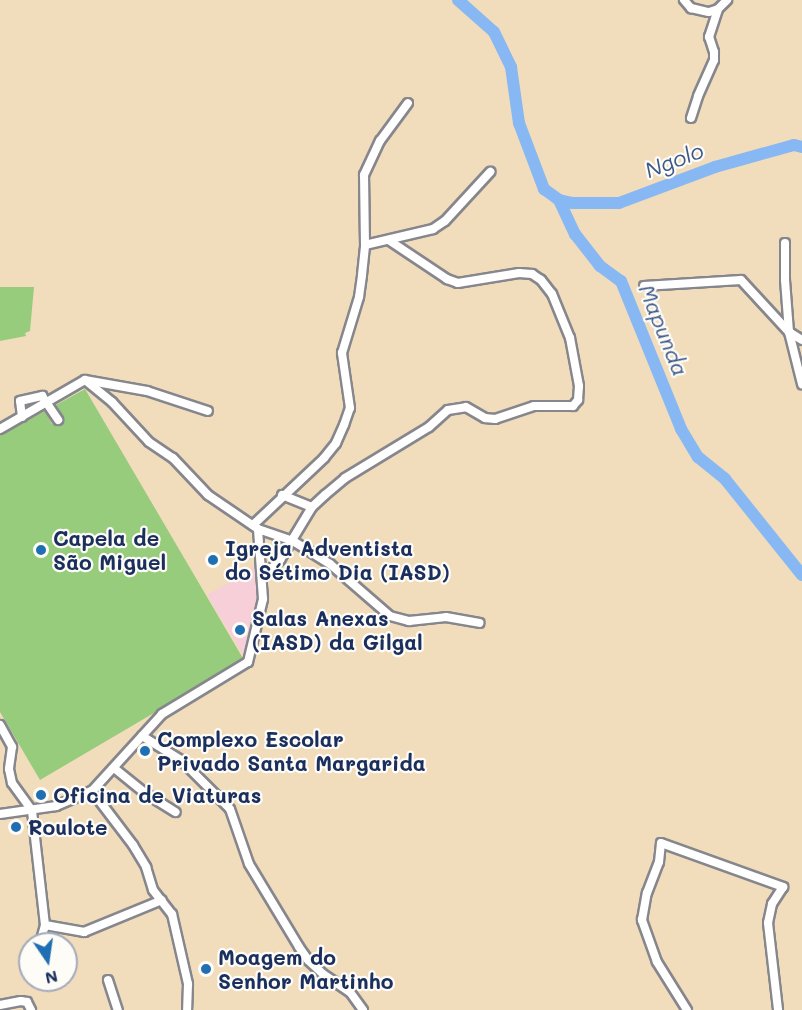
<!DOCTYPE html>
<html>
<head>
<meta charset="utf-8">
<style>
	body { margin:0 }
	#map { position:relative; width:802px; height:1010px; overflow:hidden; background:#f1dcbc; font-family:Mali,sans-serif }
	div>[style] { position:absolute }
	[style*='--x'] { left:calc(var(--x)*1px); top:calc(var(--y)*1px); width:calc(var(--w)*1px); rotate:calc(var(--a)*1deg) }
	.built>* { inset:0; background:#f6cfd8 }
	.green>* { inset:0; background:#97cc7d }
	.river>* { height:12px; margin:-6px; padding:0 6px; transform-origin:6px; border-radius:6px; background:#88b8f3 }
	.roads { filter:drop-shadow(2px 0 #86868d) drop-shadow(-2px 0 #86868d) drop-shadow(0 2px #86868d) drop-shadow(0 -2px #86868d) }
	.minor>* { height:8px; margin:-4px; padding:0 4px; transform-origin:4px; border-radius:4px; background:#fff }
	.dots>* { width:16px; height:16px; translate:-50% -50%; box-sizing:border-box; border:3px solid #fdfcf7; border-radius:50% }
	span { translate:-50% -50%; white-space:nowrap; text-align:center; line-height:1.15; -webkit-text-stroke:4.5px #fdfcf7; paint-order:stroke }
	.poi-label { font-size:21px; color:#1b2f5e; font-weight:700 }
	.left { translate:0 -50%; text-align:left }
	.water-label { font-size:22px; color:#3c588b; font-style:italic }
	.north { position:absolute; left:18px; top:932px; width:60px; height:60px; box-sizing:border-box; background:#fdfcf7; border:2px solid #a3aaba; border-radius:50%; rotate:167deg; font-size:16px; font-weight:700; line-height:24px; text-align:center; color:#1b2f5e }
	.north::after { content:''; display:block; margin:auto; width:21px; height:27px; background:#1f6fb2; clip-path:polygon(50% 0,100% 100%,50% 72%,0 100%) }
</style>
</head>
<body>
<div id="map">
	<div class="built">
		<i style="clip-path:polygon(247px 567px,258px 568px,256px 605px,246px 656px,244px 657px,207px 595px,238px 578px)"></i>
	</div>
	<div class="green">
		<i style="clip-path:polygon(0 287px,34px 287px,30px 331px,25px 333px,26px 336px,0 341px)"></i>
		<i style="clip-path:polygon(85px 389px,244px 660px,40px 780px,0 712px,0 435px,45px 411px,52px 424px,63px 417px,56px 405px)"></i>
	</div>
	<div class="river">
		<i style="--x:458;--y:0;--w:48;--a:41.6"></i>
		<i style="--x:494;--y:32;--w:39;--a:64"></i>
		<i style="--x:511;--y:67;--w:57;--a:81.9"></i>
		<i style="--x:519;--y:123;--w:71;--a:69.3"></i>
		<i style="--x:544;--y:189;--w:19;--a:36"></i>
		<i style="--x:559;--y:200;--w:38;--a:65"></i>
		<i style="--x:575;--y:234;--w:41;--a:52"></i>
		<i style="--x:600;--y:266;--w:26;--a:36"></i>
		<i style="--x:621;--y:281;--w:160;--a:67.9"></i>
		<i style="--x:681;--y:429;--w:33;--a:59"></i>
		<i style="--x:698;--y:457;--w:35;--a:39"></i>
		<i style="--x:725;--y:479;--w:123;--a:51.3"></i>
		<i style="--x:559;--y:200;--w:13;--a:13"></i>
		<i style="--x:572;--y:203;--w:47;--a:0"></i>
		<i style="--x:619;--y:203;--w:103;--a:-20.6"></i>
		<i style="--x:715;--y:167;--w:82;--a:-15.6"></i>
		<i style="--x:794;--y:145;--w:8;--a:14"></i>
	</div>
	<div class="roads">
		<div class="minor">
			<i style="--x:684;--y:0;--w:11;--a:49"></i>
			<i style="--x:691;--y:8;--w:18;--a:13"></i>
			<i style="--x:709;--y:12;--w:9;--a:-18"></i>
			<i style="--x:718;--y:9;--w:13;--a:-45"></i>
			<i style="--x:691;--y:118;--w:23;--a:-72"></i>
			<i style="--x:698;--y:96;--w:39;--a:-66"></i>
			<i style="--x:714;--y:60;--w:8;--a:-90"></i>
			<i style="--x:714;--y:52;--w:16;--a:-108"></i>
			<i style="--x:709;--y:37;--w:29;--a:-72"></i>
			<i style="--x:785;--y:243;--w:37;--a:90"></i>
			<i style="--x:785;--y:280;--w:52;--a:85.6"></i>
			<i style="--x:789;--y:332;--w:54;--a:76"></i>
			<i style="--x:365;--y:245;--w:70;--a:-13.2"></i>
			<i style="--x:433;--y:229;--w:14;--a:-34"></i>
			<i style="--x:445;--y:221;--w:67;--a:-47.4"></i>
			<i style="--x:644;--y:286;--w:97;--a:-3.5"></i>
			<i style="--x:741;--y:280;--w:71;--a:47.3"></i>
			<i style="--x:789;--y:332;--w:15;--a:32"></i>
			<i style="--x:85;--y:380;--w:35;--a:39"></i>
			<i style="--x:112;--y:402;--w:54;--a:47.2"></i>
			<i style="--x:149;--y:442;--w:29;--a:34"></i>
			<i style="--x:173;--y:458;--w:51;--a:46.6"></i>
			<i style="--x:208;--y:495;--w:60;--a:34.2"></i>
			<i style="--x:258;--y:529;--w:37;--a:19"></i>
			<i style="--x:293;--y:541;--w:44;--a:31.9"></i>
			<i style="--x:330;--y:564;--w:79;--a:40.9"></i>
			<i style="--x:390;--y:616;--w:20;--a:15"></i>
			<i style="--x:409;--y:621;--w:37;--a:-6"></i>
			<i style="--x:446;--y:617;--w:34;--a:10"></i>
			<i style="--x:85;--y:380;--w:63;--a:10.1"></i>
			<i style="--x:147;--y:391;--w:64;--a:18.2"></i>
			<i style="--x:22;--y:417;--w:16;--a:-97"></i>
			<i style="--x:20;--y:401;--w:23;--a:-13"></i>
			<i style="--x:42;--y:396;--w:29;--a:56"></i>
			<i style="--x:0;--y:429;--w:98;--a:-30"></i>
			<i style="--x:282;--y:495;--w:32;--a:22"></i>
			<i style="--x:253;--y:525;--w:98;--a:-43.3"></i>
			<i style="--x:324;--y:458;--w:19;--a:-51"></i>
			<i style="--x:336;--y:443;--w:20;--a:-66"></i>
			<i style="--x:344;--y:425;--w:18;--a:-71"></i>
			<i style="--x:350;--y:408;--w:56;--a:-98.3"></i>
			<i style="--x:342;--y:353;--w:59;--a:-73.1"></i>
			<i style="--x:359;--y:297;--w:22;--a:-82"></i>
			<i style="--x:362;--y:275;--w:30;--a:-84"></i>
			<i style="--x:365;--y:245;--w:70;--a:-90.8"></i>
			<i style="--x:364;--y:175;--w:38;--a:-65"></i>
			<i style="--x:380;--y:141;--w:47;--a:-53.6"></i>
			<i style="--x:264;--y:576;--w:23;--a:-45"></i>
			<i style="--x:280;--y:560;--w:62;--a:-58.9"></i>
			<i style="--x:312;--y:507;--w:18;--a:-43"></i>
			<i style="--x:325;--y:495;--w:26;--a:-40"></i>
			<i style="--x:345;--y:478;--w:98;--a:-31.3"></i>
			<i style="--x:429;--y:427;--w:25;--a:-42"></i>
			<i style="--x:448;--y:410;--w:18;--a:-9"></i>
			<i style="--x:466;--y:407;--w:22;--a:30"></i>
			<i style="--x:485;--y:418;--w:10;--a:6"></i>
			<i style="--x:495;--y:419;--w:41;--a:-18.4"></i>
			<i style="--x:534;--y:406;--w:39;--a:0"></i>
			<i style="--x:573;--y:406;--w:8;--a:-50"></i>
			<i style="--x:578;--y:400;--w:14;--a:-86"></i>
			<i style="--x:579;--y:386;--w:49;--a:-100.6"></i>
			<i style="--x:570;--y:338;--w:48;--a:-112.2"></i>
			<i style="--x:552;--y:294;--w:18;--a:-128"></i>
			<i style="--x:541;--y:280;--w:11;--a:-146"></i>
			<i style="--x:532;--y:274;--w:13;--a:-176"></i>
			<i style="--x:519;--y:273;--w:62;--a:170.7"></i>
			<i style="--x:458;--y:283;--w:12;--a:-160"></i>
			<i style="--x:447;--y:279;--w:69;--a:-146.3"></i>
			<i style="--x:0;--y:725;--w:25;--a:61"></i>
			<i style="--x:12;--y:747;--w:22;--a:98"></i>
			<i style="--x:9;--y:769;--w:14;--a:78"></i>
			<i style="--x:12;--y:783;--w:34;--a:54"></i>
			<i style="--x:32;--y:811;--w:115;--a:83.5"></i>
			<i style="--x:45;--y:925;--w:20;--a:105"></i>
			<i style="--x:142;--y:736;--w:46;--a:31.6"></i>
			<i style="--x:181;--y:760;--w:69;--a:45"></i>
			<i style="--x:230;--y:809;--w:58;--a:70.9"></i>
			<i style="--x:249;--y:864;--w:97;--a:58.9"></i>
			<i style="--x:299;--y:947;--w:16;--a:55"></i>
			<i style="--x:308;--y:960;--w:21;--a:43"></i>
			<i style="--x:323;--y:974;--w:32;--a:34"></i>
			<i style="--x:350;--y:992;--w:22;--a:54"></i>
			<i style="--x:114;--y:768;--w:40;--a:39"></i>
			<i style="--x:145;--y:793;--w:36;--a:32"></i>
			<i style="--x:92;--y:791;--w:68;--a:52.8"></i>
			<i style="--x:133;--y:845;--w:26;--a:59"></i>
			<i style="--x:146;--y:867;--w:24;--a:73"></i>
			<i style="--x:153;--y:890;--w:31;--a:52"></i>
			<i style="--x:172;--y:914;--w:72;--a:77.1"></i>
			<i style="--x:188;--y:984;--w:26;--a:92"></i>
			<i style="--x:0;--y:814;--w:57;--a:-8.1"></i>
			<i style="--x:56;--y:806;--w:39;--a:-23"></i>
			<i style="--x:92;--y:791;--w:104;--a:-47.7"></i>
			<i style="--x:162;--y:714;--w:100;--a:-31.2"></i>
			<i style="--x:248;--y:662;--w:65;--a:-76.6"></i>
			<i style="--x:263;--y:599;--w:70;--a:-94.1"></i>
			<i style="--x:45;--y:925;--w:40;--a:10"></i>
			<i style="--x:84;--y:932;--w:84;--a:-22.3"></i>
			<i style="--x:108;--y:980;--w:32;--a:72"></i>
			<i style="--x:0;--y:1005;--w:21;--a:-11"></i>
			<i style="--x:21;--y:1001;--w:6;--a:9"></i>
			<i style="--x:27;--y:1002;--w:9;--a:63"></i>
			<i style="--x:687;--y:1010;--w:57;--a:-122"></i>
			<i style="--x:657;--y:962;--w:45;--a:-109.7"></i>
			<i style="--x:642;--y:920;--w:27;--a:-80"></i>
			<i style="--x:647;--y:893;--w:33;--a:-69"></i>
			<i style="--x:659;--y:862;--w:19;--a:-84"></i>
			<i style="--x:661;--y:843;--w:130;--a:19.8"></i>
			<i style="--x:783;--y:887;--w:20;--a:123"></i>
			<i style="--x:772;--y:904;--w:19;--a:102"></i>
			<i style="--x:768;--y:923;--w:88;--a:83.4"></i>
		</div>
	</div>
	<div class="dots">
		<i style="left:41px;top:550px;background:#1f6fb2"></i>
		<i style="left:213px;top:560px;background:#1f6fb2"></i>
		<i style="left:240px;top:630px;background:#1f6fb2"></i>
		<i style="left:145px;top:751px;background:#1f6fb2"></i>
		<i style="left:41px;top:795px;background:#1f6fb2"></i>
		<i style="left:16px;top:827px;background:#1f6fb2"></i>
		<i style="left:206px;top:969px;background:#1f6fb2"></i>
	</div>
	<div class="poi-label">
		<span class="left" style="left:53px;top:550px">Capela de<br>São Miguel</span>
		<span class="left" style="left:225px;top:560px">Igreja Adventista<br>do Sétimo Dia (IASD)</span>
		<span class="left" style="left:252px;top:630px">Salas Anexas<br>(IASD) da Gilgal</span>
		<span class="left" style="left:157px;top:751px">Complexo Escolar<br>Privado Santa Margarida</span>
		<span class="left" style="left:53px;top:795px">Oficina de Viaturas</span>
		<span class="left" style="left:28px;top:827px">Roulote</span>
		<span class="left" style="left:218px;top:969px">Moagem do<br>Senhor Martinho</span>
	</div>
	<div class="water-label">
		<span style="left:674px;top:160px;rotate:-21deg">Ngolo</span>
		<span style="left:664px;top:330px;rotate:68deg">Mapunda</span>
	</div>
	<div class="north">N</div>
</div>
</body>
</html>
